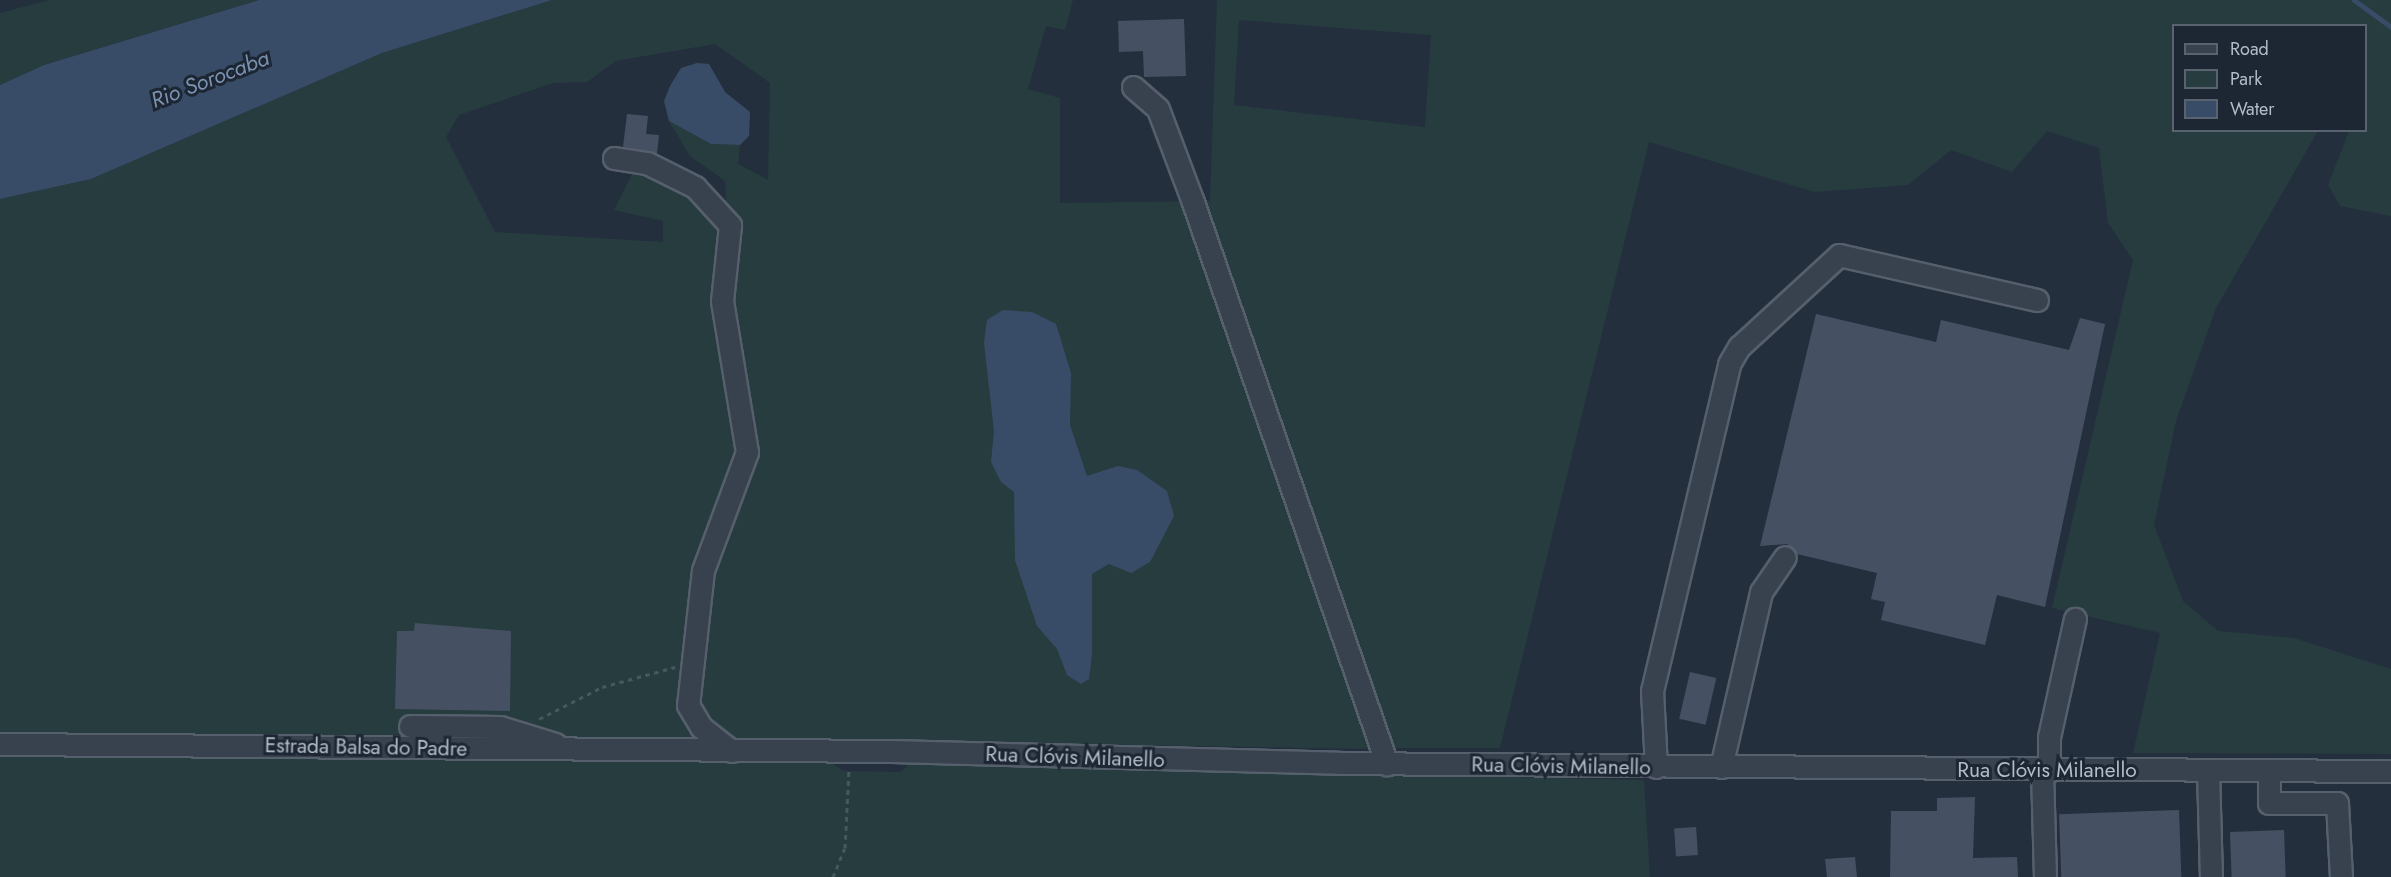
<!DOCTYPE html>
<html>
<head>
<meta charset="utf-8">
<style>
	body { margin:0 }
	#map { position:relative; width:2391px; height:877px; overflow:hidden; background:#242f3e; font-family:Jost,sans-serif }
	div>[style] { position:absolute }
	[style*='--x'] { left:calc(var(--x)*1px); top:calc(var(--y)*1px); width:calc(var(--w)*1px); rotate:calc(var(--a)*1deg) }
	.green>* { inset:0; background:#263c3f }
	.water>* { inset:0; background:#394c67 }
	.stream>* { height:5px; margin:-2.5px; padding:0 2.5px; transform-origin:2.5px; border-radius:2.5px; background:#394c67 }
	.building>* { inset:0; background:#455162; transform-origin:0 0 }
	.path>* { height:3px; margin-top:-1.5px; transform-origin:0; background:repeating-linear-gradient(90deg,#44595c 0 4.5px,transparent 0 9px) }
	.roads { filter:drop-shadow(2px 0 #565f6c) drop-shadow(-2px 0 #565f6c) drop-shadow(0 2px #565f6c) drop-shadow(0 -2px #565f6c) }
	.minor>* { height:21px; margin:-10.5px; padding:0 10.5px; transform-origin:10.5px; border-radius:10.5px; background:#38414e }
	span { translate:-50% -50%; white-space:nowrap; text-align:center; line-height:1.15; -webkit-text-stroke:6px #1d2633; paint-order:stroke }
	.street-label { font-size:21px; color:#b4bcc9 }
	.water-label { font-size:22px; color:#7c92b1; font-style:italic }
	.legend { position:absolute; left:2172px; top:24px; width:195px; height:108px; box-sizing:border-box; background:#1d2633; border:2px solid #59626f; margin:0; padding:8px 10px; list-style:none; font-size:18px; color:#b4bcc9 }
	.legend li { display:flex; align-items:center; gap:12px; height:30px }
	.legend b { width:30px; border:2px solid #59626f }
</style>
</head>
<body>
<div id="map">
	<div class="green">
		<i style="clip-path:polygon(50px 0,259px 0,44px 65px,0 85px,0 13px)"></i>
		<i style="clip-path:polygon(evenodd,552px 0,1073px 0,1065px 30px,1046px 26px,1028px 89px,1060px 98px,1060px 203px,1210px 201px,1217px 0,2391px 0,2391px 216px,2340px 206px,2328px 185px,2349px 131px,2366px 130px,2366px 26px,2174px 26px,2174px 130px,2318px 131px,2216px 308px,2176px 421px,2154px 525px,2183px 601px,2218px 631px,2294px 638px,2391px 669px,2391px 754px,2133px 753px,2160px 633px,2052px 608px,2133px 260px,2108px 223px,2099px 148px,2047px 131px,2012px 172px,1951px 150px,1908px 185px,1814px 192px,1649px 142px,1500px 748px,1395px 748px,1381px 732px,1368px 735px,1369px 749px,730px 738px,689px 720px,698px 743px,0 738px,0 199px,91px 179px,382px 53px,552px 0,1239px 20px,1431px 35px,1425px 127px,1234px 105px,1239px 20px,552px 0,715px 44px,770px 83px,768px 180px,738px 164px,740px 145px,711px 144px,669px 121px,690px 156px,725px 181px,726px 203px,705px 206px,645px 167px,633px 172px,614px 210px,663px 221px,663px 242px,495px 232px,446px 137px,459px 115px,553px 83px,587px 82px,616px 61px,715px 44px)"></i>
		<i style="clip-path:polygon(0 750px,828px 761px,844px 771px,901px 772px,909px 764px,1644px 780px,1650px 877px,0 877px)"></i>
	</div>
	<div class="water">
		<i style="clip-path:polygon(259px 0,552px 0,382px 53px,91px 179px,0 199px,0 85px,44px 65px)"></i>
		<i style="clip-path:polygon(697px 63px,709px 64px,725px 92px,750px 112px,749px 136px,740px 145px,711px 144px,669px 121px,664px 101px,670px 86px,681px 68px)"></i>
		<i style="clip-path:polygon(1003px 310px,1032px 312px,1056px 324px,1071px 373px,1070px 425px,1087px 476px,1118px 466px,1137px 470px,1167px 491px,1174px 516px,1150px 562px,1131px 573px,1109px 564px,1092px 574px,1092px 654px,1089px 679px,1081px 684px,1067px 675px,1057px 649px,1037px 626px,1015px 560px,1014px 492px,1001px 482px,991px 462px,994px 431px,984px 343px,987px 320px)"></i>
	</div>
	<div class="stream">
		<i style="--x:2354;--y:0;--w:46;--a:36.1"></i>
	</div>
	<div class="building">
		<i style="clip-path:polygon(1184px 19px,1186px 76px,1144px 77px,1143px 51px,1119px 52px,1118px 21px)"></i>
		<i style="clip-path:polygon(627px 114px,648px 116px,646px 134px,659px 135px,657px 154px,623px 147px)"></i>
		<i style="clip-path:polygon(1816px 314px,1936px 342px,1941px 320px,2069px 350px,2080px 318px,2105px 324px,2045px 607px,1997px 595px,1985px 645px,1881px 620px,1885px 602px,1871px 599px,1877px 573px,1797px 554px,1787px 544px,1760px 546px)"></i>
		<i style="clip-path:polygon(415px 623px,511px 631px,510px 711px,395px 709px,397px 631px,414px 631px)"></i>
		<i style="left:1690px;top:672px;width:27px;height:48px;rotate:13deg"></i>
		<i style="clip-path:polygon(1975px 797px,1973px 858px,2017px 857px,2018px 877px,1890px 877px,1891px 811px,1937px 811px,1937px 798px)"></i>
		<i style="left:2179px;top:810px;width:67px;height:120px;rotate:88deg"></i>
		<i style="left:1696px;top:827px;width:28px;height:22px;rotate:86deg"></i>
		<i style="left:2284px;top:830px;width:47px;height:54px;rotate:88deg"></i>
		<i style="clip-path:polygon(1855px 857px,1857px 877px,1827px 877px,1825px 859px)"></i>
	</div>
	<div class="path">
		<i style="--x:539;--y:719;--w:71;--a:-26.9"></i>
		<i style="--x:602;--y:687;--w:76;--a:-15.3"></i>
		<i style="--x:833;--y:877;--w:31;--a:-68"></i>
		<i style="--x:845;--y:848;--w:79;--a:-87.1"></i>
	</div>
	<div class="roads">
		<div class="minor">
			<i style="--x:1133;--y:87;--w:33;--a:41"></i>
			<i style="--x:1158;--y:109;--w:99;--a:69.4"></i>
			<i style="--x:1193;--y:202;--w:595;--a:70.96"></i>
			<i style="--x:614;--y:158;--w:33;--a:9"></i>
			<i style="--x:647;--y:163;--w:54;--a:26.6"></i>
			<i style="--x:695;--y:187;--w:52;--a:47.4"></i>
			<i style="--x:730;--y:225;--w:76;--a:96"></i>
			<i style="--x:722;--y:301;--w:153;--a:80.6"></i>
			<i style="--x:747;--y:452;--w:126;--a:110.4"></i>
			<i style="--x:703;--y:570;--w:136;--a:96.3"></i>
			<i style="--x:688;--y:705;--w:26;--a:59"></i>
			<i style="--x:701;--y:727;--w:39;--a:38"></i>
			<i style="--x:410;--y:726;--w:90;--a:0.6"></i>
			<i style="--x:500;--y:727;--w:58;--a:17.2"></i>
			<i style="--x:0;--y:744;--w:893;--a:0.45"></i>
			<i style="--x:893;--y:751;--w:445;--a:1.5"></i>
			<i style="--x:1338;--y:763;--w:1053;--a:0.44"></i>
			<i style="--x:1656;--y:767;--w:76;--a:-93"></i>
			<i style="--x:1652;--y:691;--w:336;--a:-76.7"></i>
			<i style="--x:1729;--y:364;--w:20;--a:-60"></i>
			<i style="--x:1739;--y:347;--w:136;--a:-42.6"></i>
			<i style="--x:1839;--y:255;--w:203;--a:12.8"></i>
			<i style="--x:1721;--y:767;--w:180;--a:-77.1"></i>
			<i style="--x:1761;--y:592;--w:42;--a:-55.6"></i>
			<i style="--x:2042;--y:770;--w:107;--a:88.4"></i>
			<i style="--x:2049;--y:771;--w:34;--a:-90"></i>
			<i style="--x:2049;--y:737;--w:121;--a:-77.6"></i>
			<i style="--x:2208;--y:771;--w:106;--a:88.4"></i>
			<i style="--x:2269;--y:771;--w:32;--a:90"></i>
			<i style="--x:2269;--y:803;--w:68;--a:0"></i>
			<i style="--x:2337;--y:803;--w:74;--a:86.9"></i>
		</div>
	</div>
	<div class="street-label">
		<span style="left:366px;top:747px;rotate:1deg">Estrada Balsa do Padre</span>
		<span style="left:1075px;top:757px;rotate:2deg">Rua Clóvis Milanello</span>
		<span style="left:1561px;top:766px;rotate:1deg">Rua Clóvis Milanello</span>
		<span style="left:2047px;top:770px">Rua Clóvis Milanello</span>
	</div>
	<div class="water-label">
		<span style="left:210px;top:79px;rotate:-21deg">Rio Sorocaba</span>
	</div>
	<ul class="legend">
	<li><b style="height:8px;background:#38414e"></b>Road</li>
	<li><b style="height:16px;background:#263c3f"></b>Park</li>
	<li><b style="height:16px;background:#394c67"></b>Water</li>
	</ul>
</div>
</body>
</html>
